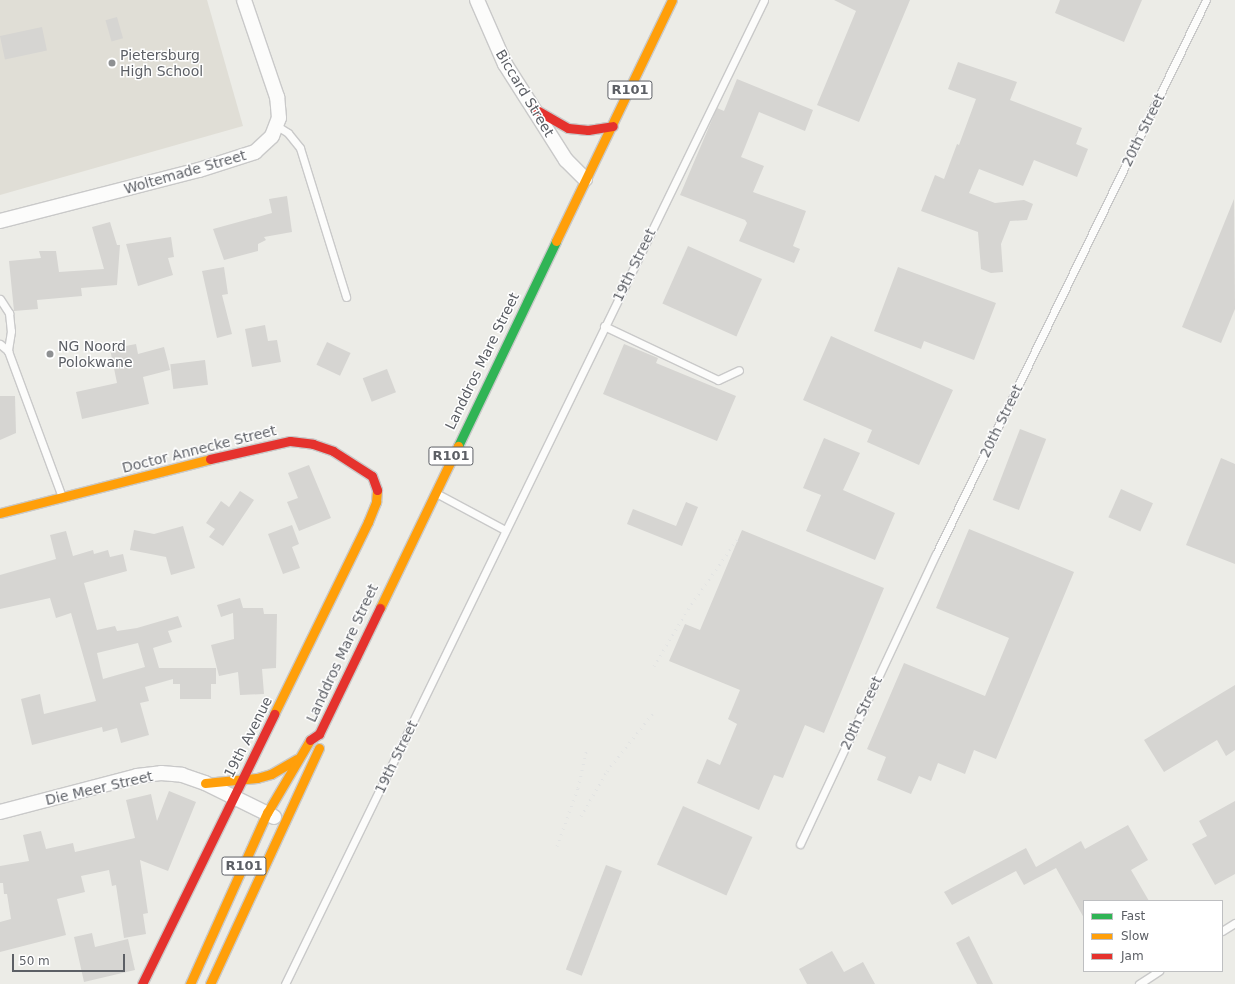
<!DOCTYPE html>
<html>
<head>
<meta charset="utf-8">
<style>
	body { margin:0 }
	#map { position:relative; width:1235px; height:984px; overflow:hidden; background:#ecece7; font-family:"DejaVu Sans",sans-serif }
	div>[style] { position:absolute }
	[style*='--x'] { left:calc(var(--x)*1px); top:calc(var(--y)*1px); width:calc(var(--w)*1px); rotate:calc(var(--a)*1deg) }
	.education>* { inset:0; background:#e0ded6 }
	.building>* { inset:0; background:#d6d5d2; transform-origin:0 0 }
	.roads { filter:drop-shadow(1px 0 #c9c9c9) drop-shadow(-1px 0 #c9c9c9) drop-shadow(0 1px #c9c9c9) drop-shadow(0 -1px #c9c9c9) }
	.lane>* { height:7px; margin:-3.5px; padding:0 3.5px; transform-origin:3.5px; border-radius:3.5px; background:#fcfcfb }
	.street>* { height:14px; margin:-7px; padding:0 7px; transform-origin:7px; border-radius:7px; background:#fcfcfb }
	.fast>* { height:9px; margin:-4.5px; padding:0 4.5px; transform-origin:4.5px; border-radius:4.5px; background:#30b455 }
	.slow>* { height:9px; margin:-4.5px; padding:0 4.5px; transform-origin:4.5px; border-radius:4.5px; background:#ff9f0a }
	.jam>* { height:9px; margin:-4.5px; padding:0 4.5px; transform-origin:4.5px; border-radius:4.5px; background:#e5322d }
	.rail>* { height:3px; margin-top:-1.5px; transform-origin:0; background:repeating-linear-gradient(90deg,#e3e4e3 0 1px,transparent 0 6px) }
	.dots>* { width:11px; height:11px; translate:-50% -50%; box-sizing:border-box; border:2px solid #fff; border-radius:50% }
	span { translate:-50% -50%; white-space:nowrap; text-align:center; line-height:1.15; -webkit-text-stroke:3px #fff; paint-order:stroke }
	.shield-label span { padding:1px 3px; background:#fff; border:1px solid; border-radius:3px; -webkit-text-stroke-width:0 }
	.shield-label { font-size:13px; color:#5c5f65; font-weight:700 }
	.poi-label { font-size:14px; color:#5c5f65 }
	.left { translate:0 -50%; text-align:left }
	.street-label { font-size:14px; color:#5c5f65 }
	.legend { position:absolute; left:1083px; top:900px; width:140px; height:72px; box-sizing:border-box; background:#fff; border:1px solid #bebfc1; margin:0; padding:5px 7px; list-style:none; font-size:12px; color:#5c5f65 }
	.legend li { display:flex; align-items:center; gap:8px; height:20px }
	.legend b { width:20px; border:1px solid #bebfc1 }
	.scale { position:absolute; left:12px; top:954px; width:113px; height:18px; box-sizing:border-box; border:2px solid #5c5f65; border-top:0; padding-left:5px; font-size:12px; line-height:14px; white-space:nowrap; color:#5c5f65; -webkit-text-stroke:3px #fff; paint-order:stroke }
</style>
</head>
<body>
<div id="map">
	<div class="education">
		<i style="clip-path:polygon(0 0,207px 0,243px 126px,0 195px)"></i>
	</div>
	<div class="building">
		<i style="clip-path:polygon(834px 0,910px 0,859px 122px,817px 105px,856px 11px)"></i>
		<i style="clip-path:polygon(1060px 0,1142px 0,1124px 42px,1055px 13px)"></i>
		<i style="left:117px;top:17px;width:22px;height:12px;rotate:74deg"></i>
		<i style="left:42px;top:27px;width:24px;height:43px;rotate:78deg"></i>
		<i style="clip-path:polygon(958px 62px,1017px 82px,1010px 100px,1082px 128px,1076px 144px,1088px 149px,1077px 177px,1034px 160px,1023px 186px,979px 169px,969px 193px,995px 203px,1024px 200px,1033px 204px,1027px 220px,1010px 221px,1001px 244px,1003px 272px,991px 273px,981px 269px,978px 232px,921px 211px,935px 175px,944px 179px,957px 144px,959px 145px,976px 99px,948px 89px)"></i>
		<i style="clip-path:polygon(737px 79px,813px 110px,805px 131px,759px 112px,741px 157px,764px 166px,753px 192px,806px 211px,793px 246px,800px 249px,794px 263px,739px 241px,747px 223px,745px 220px,680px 195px,717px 108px,724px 111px)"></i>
		<i style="clip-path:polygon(287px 196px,292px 232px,264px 237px,266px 240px,258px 244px,258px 251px,224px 260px,213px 229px,272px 213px,269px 199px)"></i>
		<i style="clip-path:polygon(1234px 199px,1235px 309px,1221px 343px,1182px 327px)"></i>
		<i style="clip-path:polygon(110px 222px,117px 245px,120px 245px,117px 285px,81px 288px,82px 296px,37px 300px,38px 309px,14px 311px,9px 261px,41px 258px,39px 251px,56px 251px,59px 272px,104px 269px,92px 227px)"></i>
		<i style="clip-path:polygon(171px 237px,174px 257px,168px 258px,173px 275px,138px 286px,126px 244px)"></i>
		<i style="left:688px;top:246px;width:81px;height:63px;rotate:24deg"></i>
		<i style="clip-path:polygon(224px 267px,228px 294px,222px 295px,232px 334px,217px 338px,202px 271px)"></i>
		<i style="clip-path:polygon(898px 267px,996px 303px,974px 360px,924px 341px,921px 349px,874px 331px)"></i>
		<i style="clip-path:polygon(265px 325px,268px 341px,277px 340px,281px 362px,252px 367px,245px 329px)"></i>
		<i style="clip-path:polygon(831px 336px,953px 390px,919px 465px,867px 442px,872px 430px,803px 400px)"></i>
		<i style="left:327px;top:342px;width:26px;height:25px;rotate:25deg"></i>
		<i style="clip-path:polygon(136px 344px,138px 354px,164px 347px,170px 370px,143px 377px,149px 404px,82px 419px,76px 392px,117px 383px,110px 349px)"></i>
		<i style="clip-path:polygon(624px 344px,658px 358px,656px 363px,736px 396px,717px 441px,603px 394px)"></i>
		<i style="left:205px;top:360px;width:25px;height:35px;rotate:83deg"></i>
		<i style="left:387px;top:369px;width:25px;height:26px;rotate:69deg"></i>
		<i style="clip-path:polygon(0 396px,15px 396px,16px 433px,0 440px)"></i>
		<i style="left:1020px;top:429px;width:28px;height:76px;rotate:21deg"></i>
		<i style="clip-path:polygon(824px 438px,860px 453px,843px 490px,895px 513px,875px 560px,806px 531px,821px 495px,803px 488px)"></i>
		<i style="clip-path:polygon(1221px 458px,1235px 464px,1235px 564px,1186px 545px)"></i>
		<i style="clip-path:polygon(309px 465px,331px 518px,299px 531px,287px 502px,298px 498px,288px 473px)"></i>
		<i style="left:1121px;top:489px;width:35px;height:31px;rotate:24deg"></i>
		<i style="clip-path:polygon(240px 491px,254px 500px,223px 546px,209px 537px,215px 529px,206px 523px,221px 501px,229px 507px)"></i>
		<i style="clip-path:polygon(686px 502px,698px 507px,682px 546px,627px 524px,633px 509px,676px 526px)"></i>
		<i style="clip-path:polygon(292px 525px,299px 544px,292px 547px,300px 568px,283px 574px,268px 534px)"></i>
		<i style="clip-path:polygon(183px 526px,195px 568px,171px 575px,166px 557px,130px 550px,134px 530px,154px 534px)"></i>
		<i style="clip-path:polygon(969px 529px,1074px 572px,996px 759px,974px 750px,965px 774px,938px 763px,931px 781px,919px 776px,911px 794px,877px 780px,886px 757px,867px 749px,904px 663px,985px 696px,1009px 638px,936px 608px)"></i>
		<i style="clip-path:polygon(742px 530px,884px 588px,824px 733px,805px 725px,783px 778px,774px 775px,759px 810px,697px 783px,707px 759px,720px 765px,737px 724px,728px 719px,740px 690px,669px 661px,685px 624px,700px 630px)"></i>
		<i style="clip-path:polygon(evenodd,66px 531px,73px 556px,93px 550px,94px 554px,108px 550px,110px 557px,123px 554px,127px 571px,84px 583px,97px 630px,115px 626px,117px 631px,137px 628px,178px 616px,182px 627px,168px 631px,172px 642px,153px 648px,159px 668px,216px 668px,216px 684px,211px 684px,211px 699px,180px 699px,180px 684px,173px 684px,173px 679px,145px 687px,149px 701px,140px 703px,149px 735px,121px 743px,117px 728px,103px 732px,102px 727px,32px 745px,21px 699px,40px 694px,44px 714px,96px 701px,71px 613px,56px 618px,50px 598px,0 609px,0 575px,56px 559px,50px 535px,66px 531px,138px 643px,145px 667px,103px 679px,97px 653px,138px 643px)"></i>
		<i style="clip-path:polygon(240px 598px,243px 608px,263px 608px,264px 614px,277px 614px,276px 668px,262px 669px,264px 694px,240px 695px,238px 672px,219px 676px,211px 645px,234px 639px,233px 613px,221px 617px,217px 605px)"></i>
		<i style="clip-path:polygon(1235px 685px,1235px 750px,1226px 756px,1217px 740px,1164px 772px,1144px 740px)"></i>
		<i style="clip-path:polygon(169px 791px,196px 802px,168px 871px,140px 860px,148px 913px,143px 914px,146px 934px,124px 938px,116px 885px,112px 886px,109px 870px,81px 876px,85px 892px,57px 899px,66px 935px,0 952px,0 922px,11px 919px,7px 894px,4px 894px,3px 883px,0 883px,0 866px,29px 861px,23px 835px,41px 831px,46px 849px,73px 843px,75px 852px,135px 838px,126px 800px,151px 794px,157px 821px)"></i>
		<i style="clip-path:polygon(1235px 801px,1235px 874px,1215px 885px,1192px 844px,1207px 836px,1199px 821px)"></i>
		<i style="left:683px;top:806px;width:76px;height:64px;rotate:24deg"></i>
		<i style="clip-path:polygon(1128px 825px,1148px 860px,1131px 870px,1149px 901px,1084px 901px,1084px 918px,1056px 868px,1024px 885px,1016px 871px,952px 905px,944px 892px,1026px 848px,1036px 867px,1081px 841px,1085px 849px)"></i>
		<i style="left:606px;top:865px;width:17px;height:112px;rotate:21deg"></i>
		<i style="clip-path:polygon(92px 933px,95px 947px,128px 939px,135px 970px,84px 982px,74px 937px)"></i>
		<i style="clip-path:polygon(969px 936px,993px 984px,977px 984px,956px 943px)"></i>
		<i style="clip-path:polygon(832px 951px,844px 972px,863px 962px,875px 984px,807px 984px,799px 969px)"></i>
	</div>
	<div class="roads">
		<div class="lane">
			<i style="--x:277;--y:126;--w:13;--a:32"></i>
			<i style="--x:288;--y:133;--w:19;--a:51"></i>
			<i style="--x:300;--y:148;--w:156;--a:72.8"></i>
			<i style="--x:0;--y:299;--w:17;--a:57"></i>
			<i style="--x:9;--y:313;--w:18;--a:84"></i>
			<i style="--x:11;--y:331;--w:20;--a:99"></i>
			<i style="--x:604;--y:326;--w:126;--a:25.3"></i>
			<i style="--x:718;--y:380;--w:23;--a:-25"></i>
			<i style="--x:0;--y:344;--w:11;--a:41"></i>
			<i style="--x:8;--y:351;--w:156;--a:69.7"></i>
			<i style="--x:436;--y:493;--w:78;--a:28.2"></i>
			<i style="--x:800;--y:844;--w:320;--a:-64.9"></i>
			<i style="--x:936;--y:554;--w:616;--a:-64.02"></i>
			<i style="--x:1222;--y:931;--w:15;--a:-32"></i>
			<i style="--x:285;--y:984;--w:1094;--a:-64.04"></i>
			<i style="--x:1139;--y:984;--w:24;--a:-33"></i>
		</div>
		<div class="street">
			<i style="--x:477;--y:0;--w:70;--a:66.4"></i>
			<i style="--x:505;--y:64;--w:114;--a:57.6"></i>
			<i style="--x:566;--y:160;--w:27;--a:45"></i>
			<i style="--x:0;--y:221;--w:205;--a:-14.4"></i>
			<i style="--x:199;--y:170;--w:59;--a:-17.8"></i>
			<i style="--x:255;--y:152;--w:23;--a:-43"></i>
			<i style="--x:272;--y:136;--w:19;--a:-69"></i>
			<i style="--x:279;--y:118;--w:21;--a:-95"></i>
			<i style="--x:277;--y:97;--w:102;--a:-108.8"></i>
			<i style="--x:0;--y:812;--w:142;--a:-14.7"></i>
			<i style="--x:137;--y:776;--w:24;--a:-7"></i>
			<i style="--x:161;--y:773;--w:21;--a:5"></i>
			<i style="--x:182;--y:775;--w:24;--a:19"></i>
			<i style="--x:205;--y:783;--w:77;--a:26.2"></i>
		</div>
		<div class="fast">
			<i style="--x:458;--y:446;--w:227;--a:-64.4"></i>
		</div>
		<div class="slow">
			<i style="--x:556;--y:241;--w:267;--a:-64.3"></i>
			<i style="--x:0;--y:513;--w:217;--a:-14.4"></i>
			<i style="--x:380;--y:608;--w:180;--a:-64.3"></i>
			<i style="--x:274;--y:714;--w:214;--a:-63.9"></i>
			<i style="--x:368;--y:522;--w:22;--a:-68"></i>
			<i style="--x:376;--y:502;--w:12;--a:-85"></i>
			<i style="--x:205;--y:783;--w:52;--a:-5.5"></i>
			<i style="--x:257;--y:778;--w:15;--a:-16"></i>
			<i style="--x:271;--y:774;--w:30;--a:-30"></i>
			<i style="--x:190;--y:984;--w:188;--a:-65.8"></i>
			<i style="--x:267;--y:813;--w:85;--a:-59.5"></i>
			<i style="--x:210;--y:984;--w:260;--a:-65.2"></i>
		</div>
		<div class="jam">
			<i style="--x:533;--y:108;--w:40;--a:29.7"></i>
			<i style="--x:568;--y:128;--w:20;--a:6"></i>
			<i style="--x:588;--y:130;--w:25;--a:-9"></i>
			<i style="--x:210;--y:459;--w:82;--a:-12.7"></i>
			<i style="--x:290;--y:441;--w:23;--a:7"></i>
			<i style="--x:313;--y:444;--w:21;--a:19"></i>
			<i style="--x:333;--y:451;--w:46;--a:32.7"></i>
			<i style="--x:372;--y:476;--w:15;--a:70"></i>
			<i style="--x:310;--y:740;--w:11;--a:-34"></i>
			<i style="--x:319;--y:734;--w:140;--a:-64.2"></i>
			<i style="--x:142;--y:984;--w:301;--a:-63.9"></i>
		</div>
	</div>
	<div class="rail">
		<i style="--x:654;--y:666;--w:66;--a:-59.2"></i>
		<i style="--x:688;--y:609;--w:88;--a:-54.7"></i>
		<i style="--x:581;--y:816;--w:52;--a:-60"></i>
		<i style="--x:607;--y:771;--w:74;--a:-51.6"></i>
		<i style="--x:557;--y:846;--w:62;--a:-70.1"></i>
		<i style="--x:578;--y:788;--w:41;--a:-77.3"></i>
	</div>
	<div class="dots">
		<i style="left:112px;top:63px;background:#8e9092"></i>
		<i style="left:50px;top:354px;background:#8e9092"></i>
	</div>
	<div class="shield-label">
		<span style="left:630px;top:90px">R101</span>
		<span style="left:451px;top:456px">R101</span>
		<span style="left:244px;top:866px">R101</span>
	</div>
	<div class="poi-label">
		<span class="left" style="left:120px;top:63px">Pietersburg<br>High School</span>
		<span class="left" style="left:58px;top:354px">NG Noord<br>Polokwane</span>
	</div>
	<div class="street-label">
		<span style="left:525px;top:93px;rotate:59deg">Biccard Street</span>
		<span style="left:1143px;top:130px;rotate:-64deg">20th Street</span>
		<span style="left:185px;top:172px;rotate:-16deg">Woltemade Street</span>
		<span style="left:634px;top:265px;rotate:-64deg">19th Street</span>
		<span style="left:482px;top:361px;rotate:-64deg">Landdros Mare Street</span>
		<span style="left:1001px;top:421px;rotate:-64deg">20th Street</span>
		<span style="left:199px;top:449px;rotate:-14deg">Doctor Annecke Street</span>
		<span style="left:342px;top:653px;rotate:-65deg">Landdros Mare Street</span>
		<span style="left:861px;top:713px;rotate:-65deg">20th Street</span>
		<span style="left:248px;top:737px;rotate:-63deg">19th Avenue</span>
		<span style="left:396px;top:757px;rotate:-64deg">19th Street</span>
		<span style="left:99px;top:788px;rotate:-13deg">Die Meer Street</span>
	</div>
	<ul class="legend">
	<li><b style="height:5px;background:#30b455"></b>Fast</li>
	<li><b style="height:5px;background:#ff9f0a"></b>Slow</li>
	<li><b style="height:5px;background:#e5322d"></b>Jam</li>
	</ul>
	<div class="scale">50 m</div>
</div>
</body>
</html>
